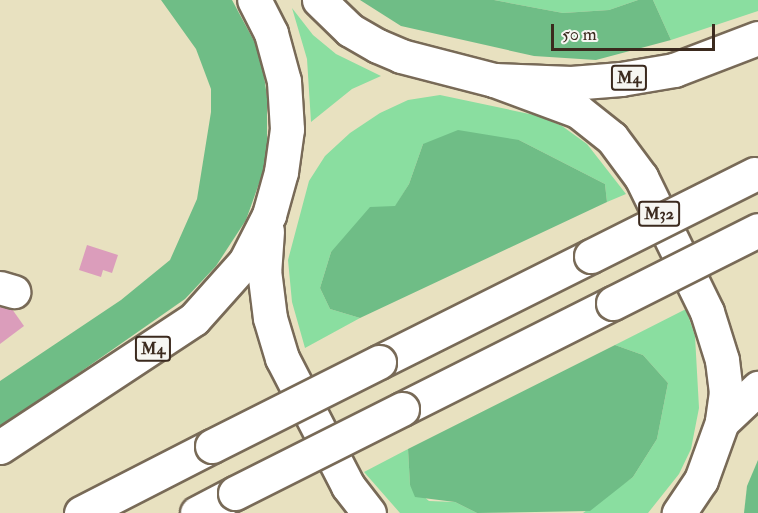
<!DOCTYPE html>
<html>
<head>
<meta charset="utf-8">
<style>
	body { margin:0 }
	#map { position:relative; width:758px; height:513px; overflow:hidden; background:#e8e1c0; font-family:"IM FELL Double Pica",serif }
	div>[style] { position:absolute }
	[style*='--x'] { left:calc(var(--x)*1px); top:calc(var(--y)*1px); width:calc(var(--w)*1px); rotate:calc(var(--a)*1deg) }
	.green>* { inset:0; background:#8adea0 }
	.forest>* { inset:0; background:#6fbd86 }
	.building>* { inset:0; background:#db9dbb }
	.roads { filter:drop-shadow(2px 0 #786a57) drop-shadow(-2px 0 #786a57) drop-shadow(0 2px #786a57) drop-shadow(0 -2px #786a57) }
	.minor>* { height:32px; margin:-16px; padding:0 16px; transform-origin:16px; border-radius:16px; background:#fff }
	.highway>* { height:33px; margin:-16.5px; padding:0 16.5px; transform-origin:16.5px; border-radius:16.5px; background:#fff }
	.bridges { filter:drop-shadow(2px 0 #786a57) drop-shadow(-2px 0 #786a57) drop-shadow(0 2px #786a57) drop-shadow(0 -2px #786a57) }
	.highway-bridge>* { height:33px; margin:-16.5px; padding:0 16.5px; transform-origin:16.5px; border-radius:16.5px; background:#fff }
	span { translate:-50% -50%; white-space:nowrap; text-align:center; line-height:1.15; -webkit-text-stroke:4.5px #f6f6f2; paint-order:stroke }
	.shield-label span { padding:2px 4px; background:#f6f6f2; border:2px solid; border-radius:4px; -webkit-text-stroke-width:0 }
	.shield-label { font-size:16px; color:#3b2a1e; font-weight:700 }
	.scale { position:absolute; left:551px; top:24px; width:164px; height:27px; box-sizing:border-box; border:3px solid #3b2a1e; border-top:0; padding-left:8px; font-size:18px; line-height:21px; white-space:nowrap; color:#3b2a1e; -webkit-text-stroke:4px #f6f6f2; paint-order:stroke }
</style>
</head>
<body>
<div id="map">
	<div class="green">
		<i style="clip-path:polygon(494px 0,638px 0,609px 10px,563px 13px)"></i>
		<i style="clip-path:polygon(653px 0,758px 0,758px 11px,671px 40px)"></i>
		<i style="clip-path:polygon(292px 8px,313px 35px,336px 54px,381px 76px,352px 89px,311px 122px,307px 59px)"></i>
		<i style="clip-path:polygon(440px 95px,539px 116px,562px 126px,587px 144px,626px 194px,607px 202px,605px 184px,519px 140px,423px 144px,409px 184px,395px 207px,331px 252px,320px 288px,330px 309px,360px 318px,305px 348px,292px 302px,288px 260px,309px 181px,325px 156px,350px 133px,380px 113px,408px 100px)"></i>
		<i style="clip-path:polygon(686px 309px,695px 336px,699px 408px,691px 449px,679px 474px,648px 513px,583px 513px,633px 477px,657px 439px,668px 383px,643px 355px,615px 345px)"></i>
		<i style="clip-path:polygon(408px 449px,410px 485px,429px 501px,455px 502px,477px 513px,400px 513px,364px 472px)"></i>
	</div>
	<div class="forest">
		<i style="clip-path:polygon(161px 0,232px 0,261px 54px,267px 97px,267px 161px,246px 220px,216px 266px,185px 299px,0 428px,0 381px,121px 300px,170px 260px,197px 199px,211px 112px,211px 89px,196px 49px)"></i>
		<i style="clip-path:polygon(360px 0,494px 0,563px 13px,609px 10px,638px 0,653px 0,671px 40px,596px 60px,534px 56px,401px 26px)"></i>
		<i style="clip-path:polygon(458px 130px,519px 140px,605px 184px,607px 202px,360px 318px,330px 309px,320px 288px,331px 252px,370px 207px,395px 206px,409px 184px,423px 144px)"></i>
		<i style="clip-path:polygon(615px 345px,643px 355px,668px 383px,657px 439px,633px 477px,590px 511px,477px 513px,455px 502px,415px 497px,410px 485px,408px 449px)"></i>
		<i style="clip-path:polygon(758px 460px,758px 513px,744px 513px,747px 486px)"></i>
	</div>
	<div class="building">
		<i style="clip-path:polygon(87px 245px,118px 255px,112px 273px,103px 270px,101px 277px,79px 270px)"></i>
		<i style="clip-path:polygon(0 307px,12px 309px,24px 326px,0 344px)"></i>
	</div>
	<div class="roads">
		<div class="minor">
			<i style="--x:0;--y:288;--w:15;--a:16"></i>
		</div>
		<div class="highway">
			<i style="--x:319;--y:0;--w:43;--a:44.1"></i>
			<i style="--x:350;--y:30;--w:32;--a:30"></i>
			<i style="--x:378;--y:46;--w:25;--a:23"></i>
			<i style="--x:401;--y:56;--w:96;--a:14.5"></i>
			<i style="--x:494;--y:80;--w:77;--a:2.2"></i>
			<i style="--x:571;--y:83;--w:50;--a:-4.6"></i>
			<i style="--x:621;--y:79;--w:54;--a:-9.6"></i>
			<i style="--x:674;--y:70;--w:90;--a:-20.9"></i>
			<i style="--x:494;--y:80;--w:90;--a:20.3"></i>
			<i style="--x:578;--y:111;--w:43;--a:38.5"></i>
			<i style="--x:612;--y:138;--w:49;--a:53.4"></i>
			<i style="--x:641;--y:177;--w:150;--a:63.9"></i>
			<i style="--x:707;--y:312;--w:50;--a:72.6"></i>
			<i style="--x:722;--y:360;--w:32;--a:83"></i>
			<i style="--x:726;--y:392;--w:30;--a:98"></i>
			<i style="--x:722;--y:422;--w:62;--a:109.9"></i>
			<i style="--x:701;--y:480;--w:40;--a:124"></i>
			<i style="--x:267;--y:231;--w:39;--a:94"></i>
			<i style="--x:264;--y:270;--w:48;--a:82.9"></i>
			<i style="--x:270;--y:318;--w:42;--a:73.3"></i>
			<i style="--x:282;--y:358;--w:144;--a:62.7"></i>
			<i style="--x:348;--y:486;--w:34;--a:52"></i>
			<i style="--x:379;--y:362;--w:237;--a:-26.6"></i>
			<i style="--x:402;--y:409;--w:236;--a:-26.7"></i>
			<i style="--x:722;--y:422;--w:50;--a:-43.4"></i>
			<i style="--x:0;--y:447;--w:232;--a:-33.4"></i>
			<i style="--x:194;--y:319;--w:76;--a:-48.2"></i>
			<i style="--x:245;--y:262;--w:53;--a:-62.9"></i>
			<i style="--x:269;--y:215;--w:45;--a:-74.4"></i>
			<i style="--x:281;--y:172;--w:43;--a:-82.1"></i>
			<i style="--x:287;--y:129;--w:48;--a:-93.6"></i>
			<i style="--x:284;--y:81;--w:50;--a:-105.2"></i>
			<i style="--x:271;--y:33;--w:37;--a:-117"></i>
			<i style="--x:81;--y:513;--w:147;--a:-27.1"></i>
			<i style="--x:197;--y:513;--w:43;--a:-27.8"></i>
		</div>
	</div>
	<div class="bridges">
		<div class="highway-bridge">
			<i style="--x:591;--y:256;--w:183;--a:-26.6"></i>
			<i style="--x:613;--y:303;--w:162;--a:-26.7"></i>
			<i style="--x:212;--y:446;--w:187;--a:-26.7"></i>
			<i style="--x:235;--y:493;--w:187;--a:-26.7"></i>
		</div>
	</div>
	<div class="shield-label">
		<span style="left:629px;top:78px">M4</span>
		<span style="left:659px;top:214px">M32</span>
		<span style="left:153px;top:349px">M4</span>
	</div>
	<div class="scale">50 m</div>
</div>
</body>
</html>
